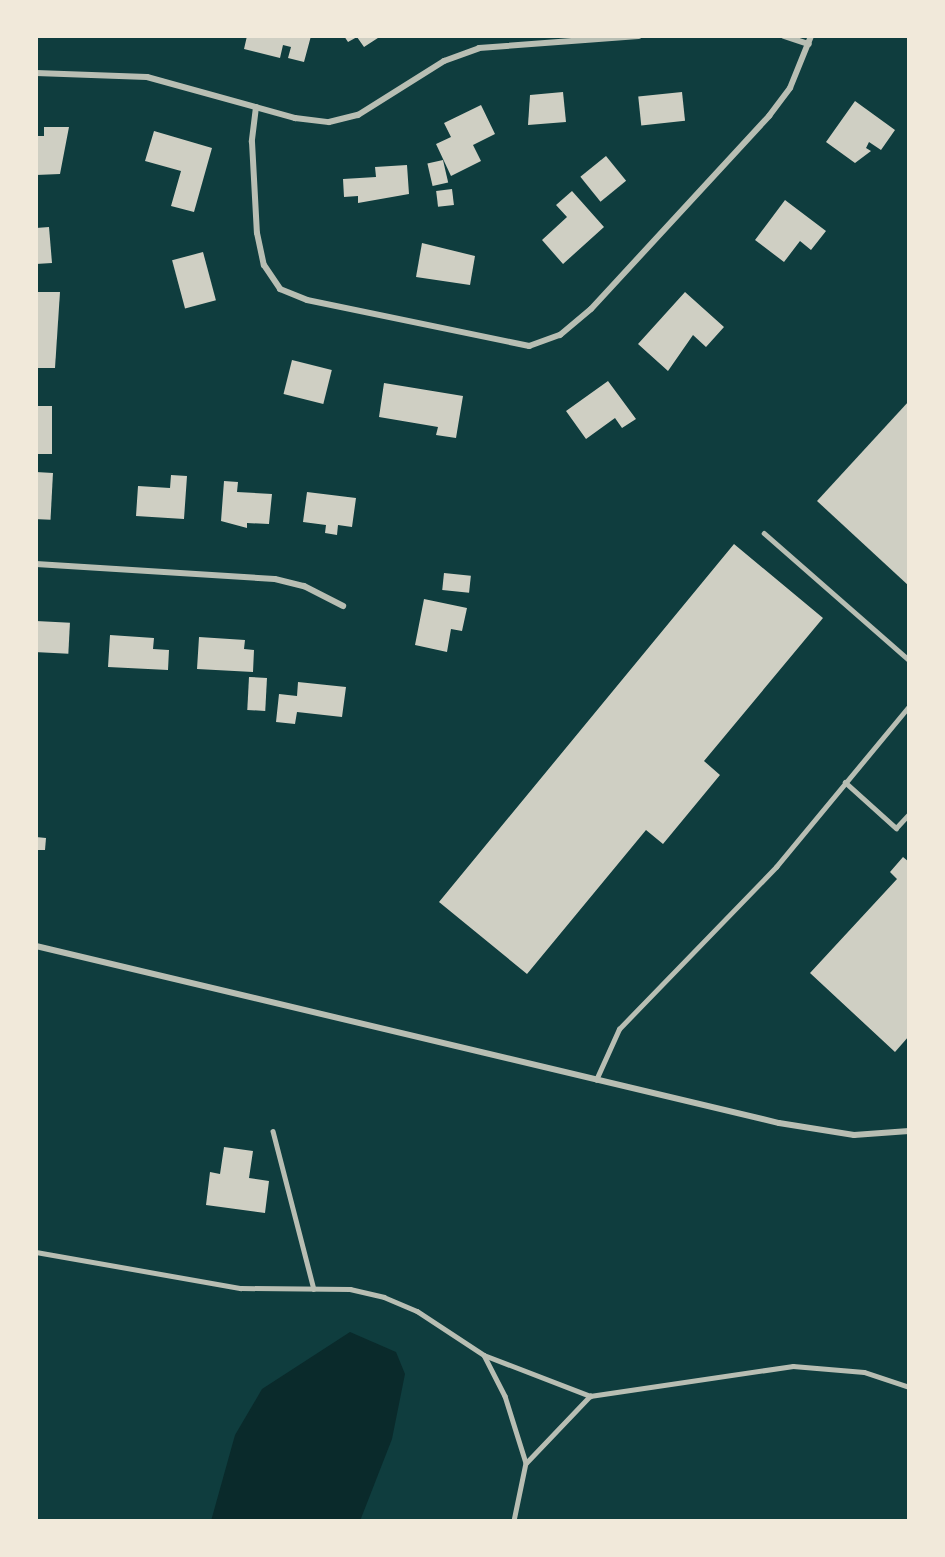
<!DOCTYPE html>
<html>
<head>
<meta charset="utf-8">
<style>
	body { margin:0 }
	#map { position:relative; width:945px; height:1557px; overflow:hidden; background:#0f3d3e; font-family:Literata,serif }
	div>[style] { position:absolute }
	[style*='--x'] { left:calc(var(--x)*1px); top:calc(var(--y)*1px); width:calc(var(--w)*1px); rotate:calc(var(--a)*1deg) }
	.water>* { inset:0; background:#0a2a2b }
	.building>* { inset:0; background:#cfcfc3; transform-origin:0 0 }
	.service>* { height:4.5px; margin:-2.25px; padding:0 2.25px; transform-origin:2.25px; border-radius:2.25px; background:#b8beb3 }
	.minor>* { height:6px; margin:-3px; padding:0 3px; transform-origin:3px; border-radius:3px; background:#b8beb3 }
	span { translate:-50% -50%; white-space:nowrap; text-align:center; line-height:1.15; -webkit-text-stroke:4.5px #f1e9da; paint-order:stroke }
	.frame { position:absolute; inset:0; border:38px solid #f1e9da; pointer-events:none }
</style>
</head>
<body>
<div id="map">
	<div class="water">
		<i style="clip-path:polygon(350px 1332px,396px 1352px,405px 1374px,392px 1439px,360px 1521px,211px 1521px,235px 1435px,262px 1389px)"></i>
	</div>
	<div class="building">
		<i style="clip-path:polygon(247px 36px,311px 36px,304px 62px,288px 58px,291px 47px,283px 45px,280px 58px,244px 49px)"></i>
		<i style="clip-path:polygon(344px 36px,381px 36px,364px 47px,357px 37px,348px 42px)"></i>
		<i style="clip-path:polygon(563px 92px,566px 122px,528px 125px,530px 95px)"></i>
		<i style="left:682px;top:92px;width:29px;height:44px;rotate:84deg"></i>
		<i style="clip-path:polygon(855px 101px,895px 130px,881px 150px,869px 142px,866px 148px,871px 151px,855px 163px,826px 142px)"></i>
		<i style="clip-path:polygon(481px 105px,495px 134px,473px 145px,481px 161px,451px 176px,436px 144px,451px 137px,444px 123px)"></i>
		<i style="clip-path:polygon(44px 127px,69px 127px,60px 174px,36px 175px,36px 136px,44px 136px)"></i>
		<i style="clip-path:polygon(154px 131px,212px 148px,194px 212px,171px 206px,181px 171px,145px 161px)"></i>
		<i style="left:606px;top:156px;width:32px;height:33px;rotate:51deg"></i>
		<i style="left:443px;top:160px;width:23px;height:16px;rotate:77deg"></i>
		<i style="clip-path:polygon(407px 165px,409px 194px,358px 203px,358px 196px,344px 197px,343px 179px,376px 177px,375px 167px)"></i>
		<i style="left:452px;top:189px;width:16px;height:16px;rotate:83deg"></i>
		<i style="clip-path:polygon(572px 191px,604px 227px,563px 264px,542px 240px,567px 217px,556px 205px)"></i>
		<i style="clip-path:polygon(785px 200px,826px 231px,811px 250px,800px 241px,784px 262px,755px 240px)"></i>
		<i style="clip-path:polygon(49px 227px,52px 263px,36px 264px,36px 228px)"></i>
		<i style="clip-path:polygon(422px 243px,475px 256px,470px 285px,416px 277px)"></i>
		<i style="left:203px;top:252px;width:50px;height:32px;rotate:75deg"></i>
		<i style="clip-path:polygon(36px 292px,60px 292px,55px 368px,36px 368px)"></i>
		<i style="clip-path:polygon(685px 292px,724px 327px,706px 347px,693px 335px,668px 371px,638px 344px)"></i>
		<i style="left:292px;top:360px;width:41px;height:35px;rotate:14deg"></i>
		<i style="clip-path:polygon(608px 381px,636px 419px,622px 428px,615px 418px,586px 439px,566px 411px)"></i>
		<i style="clip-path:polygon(384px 383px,463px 396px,456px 438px,436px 435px,438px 427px,379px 417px)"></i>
		<i style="clip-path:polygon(909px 401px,909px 586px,817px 501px)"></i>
		<i style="left:36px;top:406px;width:16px;height:48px"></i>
		<i style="left:36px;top:472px;width:17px;height:47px;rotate:3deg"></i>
		<i style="clip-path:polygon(171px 475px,187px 476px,184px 519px,136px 516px,138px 486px,170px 488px)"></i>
		<i style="clip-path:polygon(224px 481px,238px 482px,237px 492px,272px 494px,269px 524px,247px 523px,247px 528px,221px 521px)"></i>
		<i style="clip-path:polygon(307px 492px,356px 498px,352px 527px,338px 525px,337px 535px,325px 533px,326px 525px,303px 522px)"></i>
		<i style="clip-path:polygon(734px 544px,823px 618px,704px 761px,720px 775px,663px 844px,646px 830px,527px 974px,439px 902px)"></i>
		<i style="left:444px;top:573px;width:27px;height:17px;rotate:6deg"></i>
		<i style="clip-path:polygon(424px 599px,467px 608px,462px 631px,451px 629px,447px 652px,415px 645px)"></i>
		<i style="left:36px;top:621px;width:34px;height:31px;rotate:3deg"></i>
		<i style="clip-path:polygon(110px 635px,154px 638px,153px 649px,169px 650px,168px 670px,108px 667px)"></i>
		<i style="clip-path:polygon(199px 637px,245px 640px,244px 649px,254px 650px,253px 672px,197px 669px)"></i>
		<i style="left:249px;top:677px;width:18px;height:33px;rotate:3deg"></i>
		<i style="clip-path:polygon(298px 682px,346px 687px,342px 717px,297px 712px,295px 724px,276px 722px,279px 694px,297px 696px)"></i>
		<i style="clip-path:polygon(36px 837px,46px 838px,45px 850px,36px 850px)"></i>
		<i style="clip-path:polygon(903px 857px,909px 862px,909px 1036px,895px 1052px,810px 973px,897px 879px,890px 872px)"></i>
		<i style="clip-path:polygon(224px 1147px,253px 1151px,249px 1178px,269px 1181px,265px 1213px,206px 1205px,210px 1172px,220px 1174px)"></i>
	</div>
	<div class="service">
		<i style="--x:764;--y:533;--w:193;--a:41.2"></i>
		<i style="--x:845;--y:782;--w:69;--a:42"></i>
		<i style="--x:896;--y:828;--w:19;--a:-47"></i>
		<i style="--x:596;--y:1080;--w:56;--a:-65.7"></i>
		<i style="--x:619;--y:1029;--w:226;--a:-45.9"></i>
		<i style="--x:776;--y:867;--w:209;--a:-50.4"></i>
		<i style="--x:273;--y:1131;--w:163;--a:75.5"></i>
		<i style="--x:36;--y:1252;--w:208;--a:10"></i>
		<i style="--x:241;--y:1288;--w:109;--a:0.5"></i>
		<i style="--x:350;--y:1289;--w:35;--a:13"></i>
		<i style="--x:384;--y:1297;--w:36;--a:23"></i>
		<i style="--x:417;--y:1311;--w:80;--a:33.3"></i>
		<i style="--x:484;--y:1355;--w:114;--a:21.1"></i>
		<i style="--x:590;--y:1396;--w:205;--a:-8.4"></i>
		<i style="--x:793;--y:1366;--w:71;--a:4.8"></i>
		<i style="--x:864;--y:1372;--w:47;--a:18.4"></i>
		<i style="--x:484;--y:1355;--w:46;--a:62.9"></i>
		<i style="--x:505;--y:1396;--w:70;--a:72.6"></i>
		<i style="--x:526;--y:1463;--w:59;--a:101.7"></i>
		<i style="--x:526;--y:1463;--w:93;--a:-46.3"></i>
	</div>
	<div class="minor">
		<i style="--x:784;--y:36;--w:26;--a:18"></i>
		<i style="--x:36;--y:73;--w:111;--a:2.1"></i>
		<i style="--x:147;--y:77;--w:154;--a:15.5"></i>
		<i style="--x:295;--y:118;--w:34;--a:7"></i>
		<i style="--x:329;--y:122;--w:30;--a:-14"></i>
		<i style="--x:358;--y:115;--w:102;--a:-32.1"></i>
		<i style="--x:444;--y:61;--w:37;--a:-20"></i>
		<i style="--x:479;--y:48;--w:160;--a:-4.3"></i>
		<i style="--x:256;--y:107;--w:35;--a:97"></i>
		<i style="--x:252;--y:142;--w:91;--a:86.9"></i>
		<i style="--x:257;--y:233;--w:33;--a:78"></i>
		<i style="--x:264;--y:265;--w:29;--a:56"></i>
		<i style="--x:280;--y:289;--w:29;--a:22"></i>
		<i style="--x:307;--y:300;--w:227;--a:11.7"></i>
		<i style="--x:529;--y:346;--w:33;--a:-20"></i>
		<i style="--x:560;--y:335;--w:40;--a:-40"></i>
		<i style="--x:591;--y:309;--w:263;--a:-47.3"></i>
		<i style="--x:769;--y:116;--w:35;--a:-53"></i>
		<i style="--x:790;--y:88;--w:56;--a:-68"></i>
		<i style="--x:36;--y:564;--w:239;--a:3.6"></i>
		<i style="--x:275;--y:579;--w:30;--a:14"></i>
		<i style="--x:304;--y:586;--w:44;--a:27.1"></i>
		<i style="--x:36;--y:946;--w:764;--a:13.4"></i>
		<i style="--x:779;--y:1123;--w:76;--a:9.1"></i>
		<i style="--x:854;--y:1135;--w:55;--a:-4.2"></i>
	</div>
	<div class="frame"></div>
</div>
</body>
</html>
